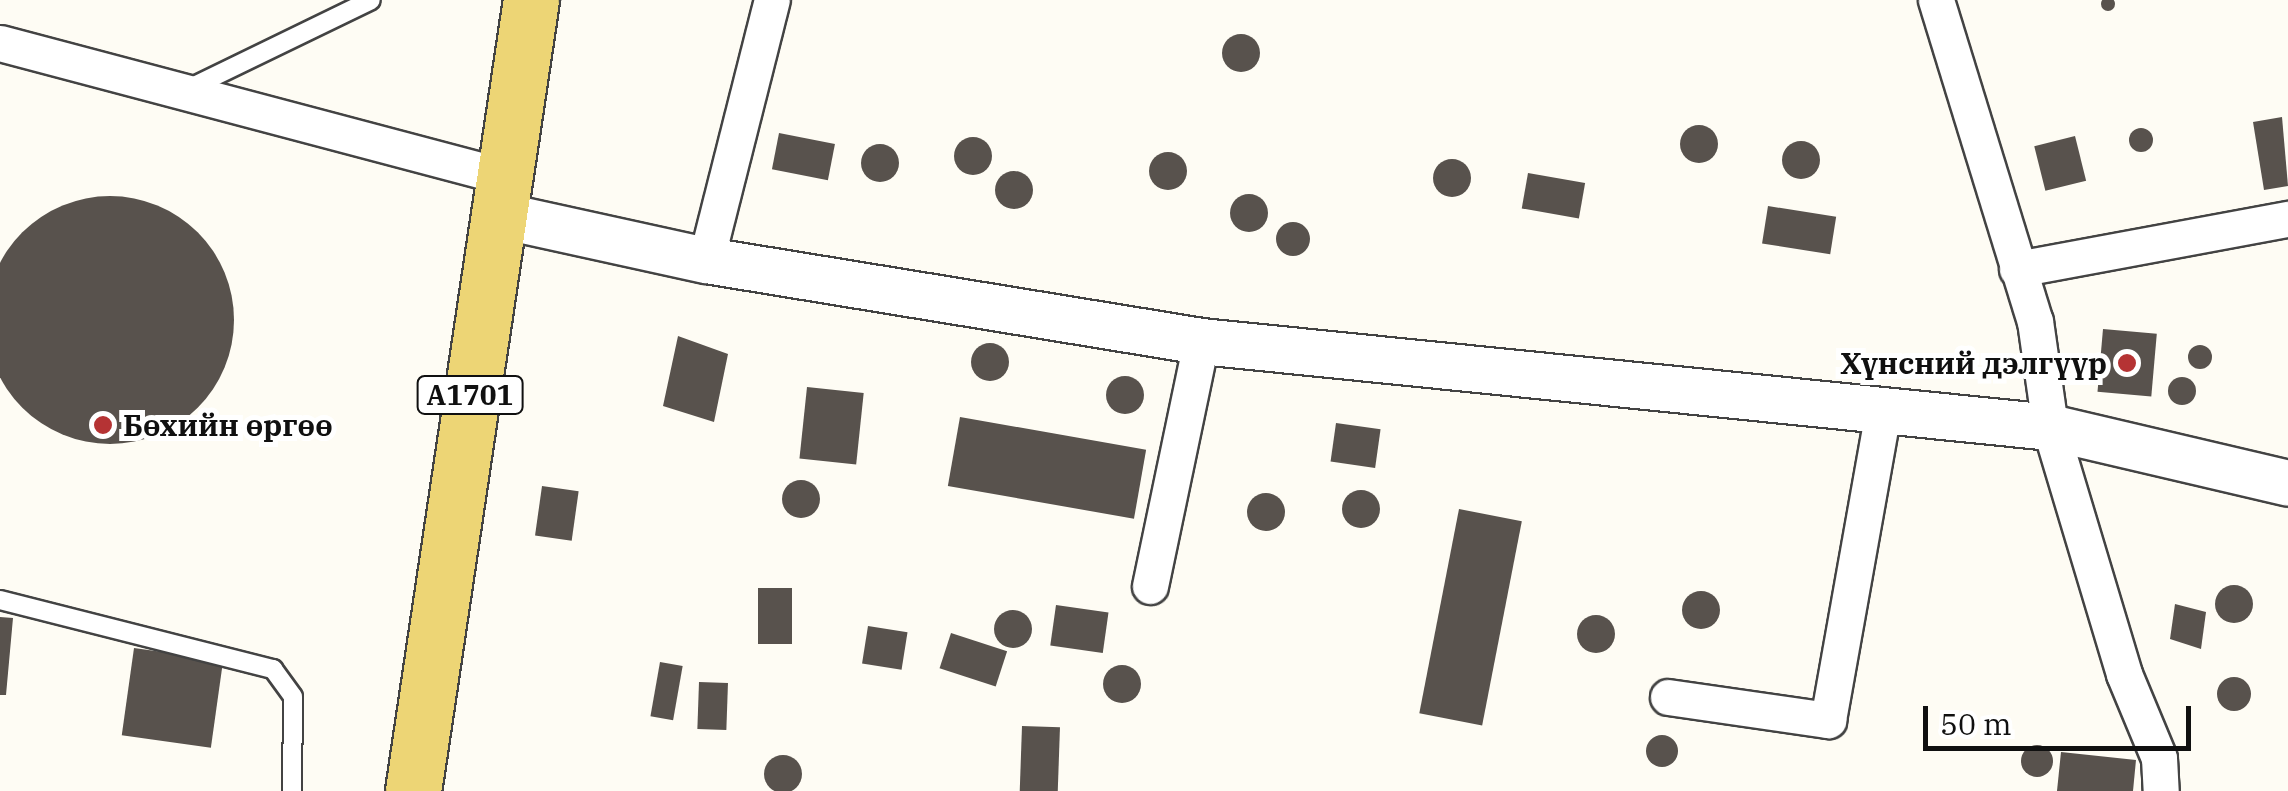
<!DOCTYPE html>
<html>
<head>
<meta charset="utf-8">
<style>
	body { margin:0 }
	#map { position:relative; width:2288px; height:791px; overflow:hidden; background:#fefcf4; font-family:"IBM Plex Serif",serif }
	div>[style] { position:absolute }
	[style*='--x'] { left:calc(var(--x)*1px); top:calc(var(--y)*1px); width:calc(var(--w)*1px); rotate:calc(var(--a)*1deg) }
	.building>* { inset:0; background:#58524d; transform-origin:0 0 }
	.round { border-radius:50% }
	.roads { filter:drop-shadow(2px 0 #434343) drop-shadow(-2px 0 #434343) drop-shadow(0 2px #434343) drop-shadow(0 -2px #434343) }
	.service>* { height:18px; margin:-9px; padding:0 9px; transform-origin:9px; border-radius:9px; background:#fff }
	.minor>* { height:35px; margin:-17.5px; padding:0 17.5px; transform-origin:17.5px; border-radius:17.5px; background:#fff }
	.tertiary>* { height:45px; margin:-22.5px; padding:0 22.5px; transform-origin:22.5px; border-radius:22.5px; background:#fff }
	.primary>* { height:55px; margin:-27.5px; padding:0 27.5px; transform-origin:27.5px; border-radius:27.5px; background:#edd575 }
	.dots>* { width:28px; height:28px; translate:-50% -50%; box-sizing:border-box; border:5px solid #fff; border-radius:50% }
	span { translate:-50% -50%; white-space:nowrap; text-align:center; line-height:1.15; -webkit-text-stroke:10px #fff; paint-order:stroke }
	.shield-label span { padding:2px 8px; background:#fff; border:2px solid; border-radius:8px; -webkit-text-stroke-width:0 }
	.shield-label { font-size:28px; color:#101010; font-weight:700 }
	.poi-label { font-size:30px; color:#101010; font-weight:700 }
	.right { translate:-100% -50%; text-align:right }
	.left { translate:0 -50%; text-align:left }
	.scale { position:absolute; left:1923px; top:706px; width:268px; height:45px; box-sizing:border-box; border:5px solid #101010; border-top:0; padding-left:12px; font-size:30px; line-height:35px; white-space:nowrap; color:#101010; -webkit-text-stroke:8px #fff; paint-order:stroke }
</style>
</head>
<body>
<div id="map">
	<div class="building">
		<i class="round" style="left:2101px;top:-3px;width:14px;height:14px"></i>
		<i class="round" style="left:1222px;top:34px;width:38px;height:38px"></i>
		<i style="clip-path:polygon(2282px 117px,2288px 186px,2264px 190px,2253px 122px)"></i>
		<i class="round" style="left:1680px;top:125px;width:38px;height:38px"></i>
		<i class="round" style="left:2129px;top:128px;width:24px;height:24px"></i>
		<i style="left:779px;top:133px;width:57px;height:37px;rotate:11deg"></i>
		<i style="left:2075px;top:136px;width:46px;height:42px;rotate:76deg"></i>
		<i class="round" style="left:954px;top:137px;width:38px;height:38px"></i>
		<i class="round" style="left:1782px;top:141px;width:38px;height:38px"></i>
		<i class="round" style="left:861px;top:144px;width:38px;height:38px"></i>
		<i class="round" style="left:1149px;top:152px;width:38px;height:38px"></i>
		<i class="round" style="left:1433px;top:159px;width:38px;height:38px"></i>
		<i class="round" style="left:995px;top:171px;width:38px;height:38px"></i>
		<i style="left:1528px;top:173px;width:58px;height:36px;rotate:10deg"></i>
		<i class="round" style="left:1230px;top:194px;width:38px;height:38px"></i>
		<i class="round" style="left:-14px;top:196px;width:248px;height:248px"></i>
		<i style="left:1768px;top:206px;width:69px;height:38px;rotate:9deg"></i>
		<i class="round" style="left:1276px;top:222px;width:34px;height:34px"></i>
		<i style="left:2103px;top:329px;width:54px;height:63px;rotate:5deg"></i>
		<i style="clip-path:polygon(678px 336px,728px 354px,714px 422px,663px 406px)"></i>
		<i class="round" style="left:971px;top:343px;width:38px;height:38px"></i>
		<i class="round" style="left:2188px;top:345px;width:24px;height:24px"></i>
		<i class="round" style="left:1106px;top:376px;width:38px;height:38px"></i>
		<i class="round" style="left:2168px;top:377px;width:28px;height:28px"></i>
		<i style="left:807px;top:387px;width:57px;height:72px;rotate:6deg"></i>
		<i style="left:960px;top:417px;width:189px;height:70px;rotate:10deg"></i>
		<i style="left:1336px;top:423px;width:45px;height:39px;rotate:8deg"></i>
		<i class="round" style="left:782px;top:480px;width:38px;height:38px"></i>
		<i style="left:542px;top:486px;width:37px;height:50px;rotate:8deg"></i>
		<i class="round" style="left:1342px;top:490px;width:38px;height:38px"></i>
		<i class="round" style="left:1247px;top:493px;width:38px;height:38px"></i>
		<i style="left:1459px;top:509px;width:64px;height:208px;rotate:11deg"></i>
		<i class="round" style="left:2215px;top:585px;width:38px;height:38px"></i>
		<i style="left:758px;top:588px;width:34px;height:56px"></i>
		<i class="round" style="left:1682px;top:591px;width:38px;height:38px"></i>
		<i style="clip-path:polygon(2175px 604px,2206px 612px,2201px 649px,2170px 639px)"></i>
		<i style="left:1056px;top:605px;width:53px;height:41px;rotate:8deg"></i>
		<i class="round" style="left:994px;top:610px;width:38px;height:38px"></i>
		<i class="round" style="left:1577px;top:615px;width:38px;height:38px"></i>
		<i style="clip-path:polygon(0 617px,13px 618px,6px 695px,0 695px)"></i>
		<i style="left:868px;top:626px;width:40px;height:38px;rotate:9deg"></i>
		<i style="left:951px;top:633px;width:59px;height:37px;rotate:18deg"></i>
		<i style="left:134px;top:648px;width:90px;height:88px;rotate:8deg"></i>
		<i style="left:660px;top:662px;width:23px;height:55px;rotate:10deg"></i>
		<i class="round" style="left:1103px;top:665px;width:38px;height:38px"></i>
		<i class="round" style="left:2217px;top:677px;width:34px;height:34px"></i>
		<i style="left:699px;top:682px;width:29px;height:47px;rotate:2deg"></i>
		<i style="left:1022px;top:726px;width:38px;height:65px;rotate:2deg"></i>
		<i class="round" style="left:1646px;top:735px;width:32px;height:32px"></i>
		<i class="round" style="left:2021px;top:745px;width:32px;height:32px"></i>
		<i style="clip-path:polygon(2061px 752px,2136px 760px,2133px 791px,2057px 791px)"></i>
		<i class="round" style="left:764px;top:755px;width:38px;height:38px"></i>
	</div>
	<div class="roads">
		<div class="service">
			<i style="--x:188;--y:89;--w:203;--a:-25.9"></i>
			<i style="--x:0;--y:600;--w:282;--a:14.2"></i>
			<i style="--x:273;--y:669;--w:34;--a:54"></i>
			<i style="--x:293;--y:697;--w:94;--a:90.6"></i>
		</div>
		<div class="minor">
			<i style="--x:1936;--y:0;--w:336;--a:72.9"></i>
			<i style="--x:2035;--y:321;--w:107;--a:81.9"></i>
			<i style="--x:2050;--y:427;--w:258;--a:73.3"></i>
			<i style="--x:2124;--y:674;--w:91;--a:67.4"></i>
			<i style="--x:2159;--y:758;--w:33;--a:87"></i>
			<i style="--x:0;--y:43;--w:519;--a:14.84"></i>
			<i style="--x:706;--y:260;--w:268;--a:-75.8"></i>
			<i style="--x:2017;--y:269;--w:276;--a:-10.5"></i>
			<i style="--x:1150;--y:586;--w:250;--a:-78.2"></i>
			<i style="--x:1668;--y:697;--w:162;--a:8.2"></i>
			<i style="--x:1828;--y:720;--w:314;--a:-79.9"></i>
		</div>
		<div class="tertiary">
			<i style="--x:496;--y:214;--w:215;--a:12.4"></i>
			<i style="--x:706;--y:260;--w:502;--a:9.29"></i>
			<i style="--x:1201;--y:341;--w:853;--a:5.78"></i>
			<i style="--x:2050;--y:427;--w:244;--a:13.2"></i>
		</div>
		<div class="primary">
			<i style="--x:413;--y:791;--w:800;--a:-81.52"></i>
		</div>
	</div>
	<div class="dots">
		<i style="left:2127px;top:363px;background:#b53334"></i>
		<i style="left:103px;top:425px;background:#b53334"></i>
	</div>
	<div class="shield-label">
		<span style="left:470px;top:395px">A1701</span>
	</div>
	<div class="poi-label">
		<span class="right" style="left:2107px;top:363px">Хүнсний дэлгүүр</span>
		<span class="left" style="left:123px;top:425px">Бөхийн өргөө</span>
	</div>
	<div class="scale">50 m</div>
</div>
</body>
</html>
